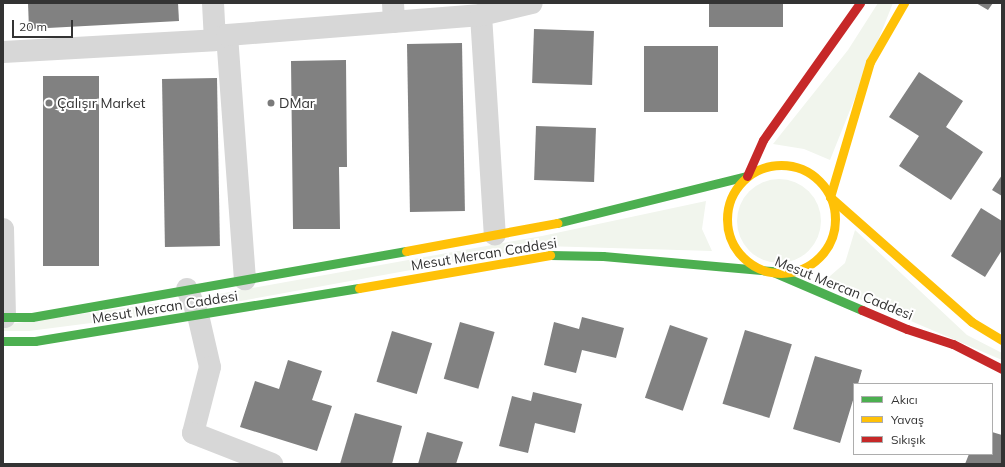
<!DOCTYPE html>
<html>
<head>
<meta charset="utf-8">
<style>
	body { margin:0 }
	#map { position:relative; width:1005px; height:467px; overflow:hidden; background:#fff; font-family:Mulish,sans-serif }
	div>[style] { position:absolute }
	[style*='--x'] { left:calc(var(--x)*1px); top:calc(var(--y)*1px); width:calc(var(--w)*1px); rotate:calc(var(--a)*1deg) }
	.green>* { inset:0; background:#f1f5ed }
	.round { border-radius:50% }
	.building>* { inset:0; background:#818181; transform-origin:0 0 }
	.street>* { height:22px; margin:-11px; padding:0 11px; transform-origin:11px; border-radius:11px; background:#d7d7d7 }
	.fast>* { height:9px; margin:-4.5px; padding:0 4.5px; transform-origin:4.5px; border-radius:4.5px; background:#4caf50 }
	.slow>* { height:9px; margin:-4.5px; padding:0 4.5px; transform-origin:4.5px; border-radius:4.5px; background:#ffc107 }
	.slow>.ring { margin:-4.5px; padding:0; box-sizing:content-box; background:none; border:9px solid #ffc107; border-radius:50% }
	.jam>* { height:9px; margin:-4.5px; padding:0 4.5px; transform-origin:4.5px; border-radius:4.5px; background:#c62828 }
	.dots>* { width:11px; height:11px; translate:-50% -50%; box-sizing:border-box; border:2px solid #fff; border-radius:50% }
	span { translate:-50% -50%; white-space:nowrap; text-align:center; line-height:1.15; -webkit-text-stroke:4px #fff; paint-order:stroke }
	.poi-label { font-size:14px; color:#333 }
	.left { translate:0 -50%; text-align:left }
	.street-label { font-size:14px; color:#333 }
	.frame { position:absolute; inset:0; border:4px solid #333; pointer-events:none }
	.legend { position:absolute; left:853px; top:383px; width:140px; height:72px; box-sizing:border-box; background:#fff; border:1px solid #adadad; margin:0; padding:5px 7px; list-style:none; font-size:12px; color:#333 }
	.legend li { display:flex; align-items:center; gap:8px; height:20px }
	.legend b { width:20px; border:1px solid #adadad }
	.scale { position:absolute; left:12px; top:20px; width:61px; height:18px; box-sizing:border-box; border:2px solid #333; border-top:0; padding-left:5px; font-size:12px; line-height:14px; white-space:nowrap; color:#333; -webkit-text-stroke:3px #fff; paint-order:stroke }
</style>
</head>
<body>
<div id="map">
	<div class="green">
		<i style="clip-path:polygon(878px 3px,893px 3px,830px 160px,804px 149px,773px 144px,848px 50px)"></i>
		<i class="round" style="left:737px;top:179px;width:84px;height:84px"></i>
		<i style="clip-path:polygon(706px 201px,702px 229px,712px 251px,543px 246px,213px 306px,213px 295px,542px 236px)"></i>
		<i style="clip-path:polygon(855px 230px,967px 335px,1002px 353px,1002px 360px,822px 283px,845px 263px)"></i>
		<i style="clip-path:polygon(159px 303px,161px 314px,29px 331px,3px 331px,3px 325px)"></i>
	</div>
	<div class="building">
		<i style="clip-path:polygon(28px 3px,178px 3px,179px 21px,29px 29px)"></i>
		<i style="left:709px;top:3px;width:74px;height:24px"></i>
		<i style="clip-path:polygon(976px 3px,993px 3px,988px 10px)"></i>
		<i style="left:534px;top:29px;width:60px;height:54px;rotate:2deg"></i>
		<i style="left:462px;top:43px;width:168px;height:55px;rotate:89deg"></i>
		<i style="left:644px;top:46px;width:74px;height:66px"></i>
		<i style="clip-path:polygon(346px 60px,347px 167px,339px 167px,340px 229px,293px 229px,291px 61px)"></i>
		<i style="clip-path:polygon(919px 72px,963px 101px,946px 127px,983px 152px,951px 200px,899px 166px,919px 136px,889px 117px)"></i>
		<i style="left:43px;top:76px;width:56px;height:190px"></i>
		<i style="left:217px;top:78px;width:168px;height:55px;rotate:89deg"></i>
		<i style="left:536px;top:126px;width:60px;height:54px;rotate:2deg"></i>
		<i style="clip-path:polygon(1002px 175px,1002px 196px,992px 190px)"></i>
		<i style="clip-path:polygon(981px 208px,1002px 221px,1002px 250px,985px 277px,951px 256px)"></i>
		<i style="clip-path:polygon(582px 317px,624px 328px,616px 358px,582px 350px,576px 373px,544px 365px,554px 322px,579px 329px)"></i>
		<i style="left:460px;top:322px;width:36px;height:59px;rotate:16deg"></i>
		<i style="left:670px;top:325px;width:40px;height:77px;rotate:19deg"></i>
		<i style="left:745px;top:330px;width:49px;height:77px;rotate:17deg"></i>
		<i style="left:392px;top:331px;width:42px;height:53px;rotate:17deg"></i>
		<i style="clip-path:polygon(815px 356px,862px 370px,858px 384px,854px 384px,854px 397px,840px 443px,793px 429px)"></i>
		<i style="clip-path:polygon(288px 360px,322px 371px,312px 400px,332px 406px,317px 451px,240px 427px,255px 381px,279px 389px)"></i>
		<i style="clip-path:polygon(533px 392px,582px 404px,575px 433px,535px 423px,528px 453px,499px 446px,512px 396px,531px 401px)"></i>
		<i style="clip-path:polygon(355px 413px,402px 426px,392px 464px,340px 464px)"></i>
		<i style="clip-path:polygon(427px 432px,463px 442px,456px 464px,418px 464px)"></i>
		<i style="clip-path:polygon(992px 432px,1002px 435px,1002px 464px,965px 464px,969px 454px,992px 454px)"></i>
	</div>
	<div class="street">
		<i style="--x:213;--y:3;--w:37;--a:87"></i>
		<i style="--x:393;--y:3;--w:19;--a:87"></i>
		<i style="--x:481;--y:15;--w:220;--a:86.4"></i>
		<i style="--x:227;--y:35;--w:245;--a:85.8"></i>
		<i style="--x:3;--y:52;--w:212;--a:-3.2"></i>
		<i style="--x:215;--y:40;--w:13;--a:-23"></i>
		<i style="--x:227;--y:35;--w:255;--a:-4.5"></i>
		<i style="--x:481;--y:15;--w:52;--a:-13.2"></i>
		<i style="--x:3;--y:229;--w:88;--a:88.7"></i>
		<i style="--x:187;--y:289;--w:28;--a:67"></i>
		<i style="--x:198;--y:315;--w:53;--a:77"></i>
		<i style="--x:210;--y:367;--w:68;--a:104.4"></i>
		<i style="--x:193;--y:433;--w:85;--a:21.4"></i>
	</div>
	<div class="fast">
		<i style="--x:557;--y:223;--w:196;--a:-13.9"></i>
		<i style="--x:550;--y:255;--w:53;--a:1.1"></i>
		<i style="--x:603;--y:256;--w:169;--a:5.1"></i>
		<i style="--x:771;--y:271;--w:99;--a:23.2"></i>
		<i style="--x:3;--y:317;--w:29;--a:0"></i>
		<i style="--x:32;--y:317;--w:380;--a:-10"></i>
		<i style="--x:3;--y:341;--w:32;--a:0"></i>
		<i style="--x:35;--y:341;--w:328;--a:-9.3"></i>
	</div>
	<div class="slow">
		<i class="ring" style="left:727px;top:165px;width:99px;height:99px"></i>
		<i style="--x:830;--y:197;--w:189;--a:41.4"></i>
		<i style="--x:972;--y:322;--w:35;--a:31"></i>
		<i style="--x:830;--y:197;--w:141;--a:-73.5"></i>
		<i style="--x:870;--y:62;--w:68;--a:-60"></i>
		<i style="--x:406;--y:251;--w:154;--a:-10.5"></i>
		<i style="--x:359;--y:288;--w:194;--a:-9.8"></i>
	</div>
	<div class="jam">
		<i style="--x:747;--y:176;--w:39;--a:-66"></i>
		<i style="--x:763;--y:140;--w:168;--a:-54.7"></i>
		<i style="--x:862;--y:310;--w:49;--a:22.9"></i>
		<i style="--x:907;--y:329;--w:48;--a:18.1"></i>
		<i style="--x:953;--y:344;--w:55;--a:27"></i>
	</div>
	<div class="dots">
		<i style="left:49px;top:103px;background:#7a7a7a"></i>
		<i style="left:271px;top:103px;background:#7a7a7a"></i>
	</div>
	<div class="poi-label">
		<span class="left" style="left:57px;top:103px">Çalışır Market</span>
		<span class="left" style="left:279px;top:103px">DMar</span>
	</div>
	<div class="street-label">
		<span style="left:484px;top:254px;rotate:-9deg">Mesut Mercan Caddesi</span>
		<span style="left:844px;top:288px;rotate:22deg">Mesut Mercan Caddesi</span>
		<span style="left:165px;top:307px;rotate:-9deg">Mesut Mercan Caddesi</span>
	</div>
	<div class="frame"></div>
	<ul class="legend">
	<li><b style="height:5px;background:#4caf50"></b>Akıcı</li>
	<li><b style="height:5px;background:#ffc107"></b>Yavaş</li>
	<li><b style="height:5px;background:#c62828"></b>Sıkışık</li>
	</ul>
	<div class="scale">20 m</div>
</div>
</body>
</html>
